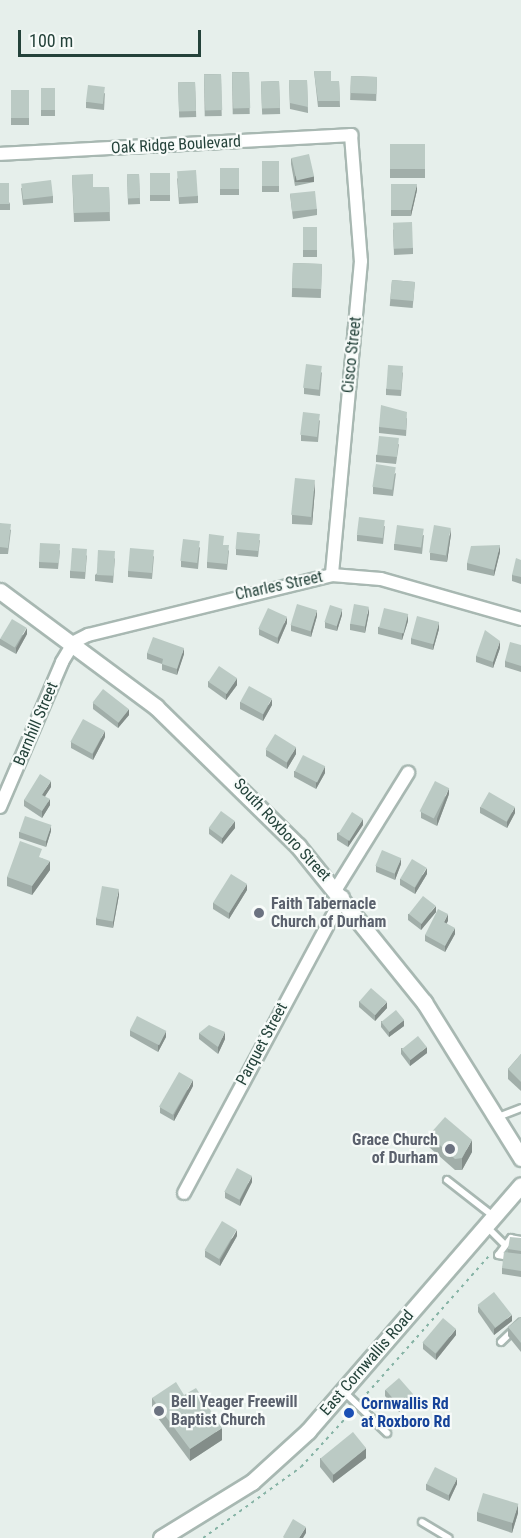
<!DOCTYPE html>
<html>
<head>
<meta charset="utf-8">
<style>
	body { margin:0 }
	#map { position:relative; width:521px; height:1538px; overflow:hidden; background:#e6efeb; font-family:"Roboto Condensed",sans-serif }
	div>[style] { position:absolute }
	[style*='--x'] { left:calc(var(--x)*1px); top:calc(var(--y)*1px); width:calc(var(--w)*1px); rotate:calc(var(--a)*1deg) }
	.path>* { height:2px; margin-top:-1px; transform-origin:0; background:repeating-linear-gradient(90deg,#86b3a5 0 3px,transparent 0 7.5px) }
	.roads { filter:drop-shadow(2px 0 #a8b8b2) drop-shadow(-2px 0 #a8b8b2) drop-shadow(0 2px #a8b8b2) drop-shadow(0 -2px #a8b8b2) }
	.service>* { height:6px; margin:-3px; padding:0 3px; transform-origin:3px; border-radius:3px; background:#fff }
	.minor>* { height:12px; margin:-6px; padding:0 6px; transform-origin:6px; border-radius:6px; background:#fff }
	.tertiary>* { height:15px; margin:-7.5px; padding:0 7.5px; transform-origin:7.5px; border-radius:7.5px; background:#fff }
	.wall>* { inset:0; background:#a1aea9; transform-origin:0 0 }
	.shaded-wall>* { inset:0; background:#838d89; transform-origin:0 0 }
	.building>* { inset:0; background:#bbcac4; transform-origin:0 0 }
	.dots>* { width:16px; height:16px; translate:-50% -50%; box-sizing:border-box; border:3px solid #f7fbf9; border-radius:50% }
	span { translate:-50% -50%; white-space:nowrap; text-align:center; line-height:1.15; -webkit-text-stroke:4.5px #f7fbf9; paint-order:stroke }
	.street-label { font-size:16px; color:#24423a }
	.worship-label { font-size:16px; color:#5b616d; font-weight:700 }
	.left { translate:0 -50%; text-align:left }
	.right { translate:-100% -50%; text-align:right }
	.transit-label { font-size:16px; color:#164399; font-weight:700 }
	.scale { position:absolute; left:18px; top:30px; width:183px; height:27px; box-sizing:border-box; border:3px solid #24423a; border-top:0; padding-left:8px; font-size:18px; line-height:21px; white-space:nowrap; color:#24423a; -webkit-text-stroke:4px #f7fbf9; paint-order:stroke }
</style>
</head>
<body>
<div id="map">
	<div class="path">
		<i style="--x:362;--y:1399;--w:193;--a:-48.4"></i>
		<i style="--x:203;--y:1538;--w:121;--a:-35.9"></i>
		<i style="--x:301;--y:1467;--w:77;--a:-47.6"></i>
	</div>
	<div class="roads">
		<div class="service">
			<i style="--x:498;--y:1117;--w:25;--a:-21"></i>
			<i style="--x:447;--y:1180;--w:58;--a:38"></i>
			<i style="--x:487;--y:1227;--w:25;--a:45"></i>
			<i style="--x:521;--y:1240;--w:10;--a:-169"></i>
			<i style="--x:511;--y:1238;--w:21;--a:127"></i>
			<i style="--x:498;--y:1255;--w:23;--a:10"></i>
			<i style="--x:501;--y:1342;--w:28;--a:-44"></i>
			<i style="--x:343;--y:1391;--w:61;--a:43.7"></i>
			<i style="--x:422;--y:1522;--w:31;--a:31"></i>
		</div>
		<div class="minor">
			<i style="--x:0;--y:154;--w:352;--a:-3.1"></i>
			<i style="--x:351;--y:135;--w:126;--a:85.5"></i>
			<i style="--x:361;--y:261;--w:315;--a:95.3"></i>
			<i style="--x:0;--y:807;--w:158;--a:-66.8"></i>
			<i style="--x:62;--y:662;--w:23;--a:-59"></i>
			<i style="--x:74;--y:642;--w:16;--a:-27"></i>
			<i style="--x:88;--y:635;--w:251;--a:-13.8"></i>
			<i style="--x:332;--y:575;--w:49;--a:4.7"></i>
			<i style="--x:381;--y:579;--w:146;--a:15.9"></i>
			<i style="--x:336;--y:889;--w:137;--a:-58.2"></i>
			<i style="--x:184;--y:1193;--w:336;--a:-61.8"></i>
		</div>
		<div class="tertiary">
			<i style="--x:0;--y:591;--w:194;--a:36.6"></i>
			<i style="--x:156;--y:707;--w:199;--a:44.4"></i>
			<i style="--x:298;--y:846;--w:201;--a:51.1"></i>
			<i style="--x:424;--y:1002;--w:184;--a:58.1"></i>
			<i style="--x:161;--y:1538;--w:107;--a:-31.6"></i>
			<i style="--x:252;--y:1482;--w:76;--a:-42.3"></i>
			<i style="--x:308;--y:1431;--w:325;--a:-49.1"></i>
		</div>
	</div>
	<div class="wall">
		<i style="clip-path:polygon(314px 71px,331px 81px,339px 81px,340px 107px,318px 107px)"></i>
		<i style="left:249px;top:72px;width:42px;height:17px;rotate:89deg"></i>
		<i style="left:221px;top:74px;width:42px;height:17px;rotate:89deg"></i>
		<i style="left:351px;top:76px;width:26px;height:24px;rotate:2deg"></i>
		<i style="clip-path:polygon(289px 80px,307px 80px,308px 113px,290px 109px)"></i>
		<i style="left:279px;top:81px;width:33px;height:18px;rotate:88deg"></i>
		<i style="left:195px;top:82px;width:35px;height:17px;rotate:88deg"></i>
		<i style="left:55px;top:88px;width:28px;height:14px;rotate:90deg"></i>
		<i style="left:11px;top:90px;width:18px;height:35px"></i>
		<i style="clip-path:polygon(105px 93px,104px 110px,86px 108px,86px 102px)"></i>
		<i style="left:425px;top:144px;width:34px;height:35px;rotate:90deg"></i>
		<i style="clip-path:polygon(291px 158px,314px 182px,295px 186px,291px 164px)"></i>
		<i style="left:262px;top:161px;width:17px;height:31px"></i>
		<i style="left:220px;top:168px;width:19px;height:27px"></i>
		<i style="left:150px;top:173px;width:20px;height:28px"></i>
		<i style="left:139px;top:174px;width:30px;height:12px;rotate:88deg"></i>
		<i style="clip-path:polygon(72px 175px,93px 187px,109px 187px,110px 221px,74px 222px)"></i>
		<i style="clip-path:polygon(177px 178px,198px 196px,198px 203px,179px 204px)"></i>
		<i style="clip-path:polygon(0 183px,10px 204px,10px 210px,0 210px)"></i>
		<i style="clip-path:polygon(391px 184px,417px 190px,411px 216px,391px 216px)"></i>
		<i style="clip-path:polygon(21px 188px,53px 196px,53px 203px,23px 205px)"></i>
		<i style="clip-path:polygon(290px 194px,317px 209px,317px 215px,293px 219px)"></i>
		<i style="left:303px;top:227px;width:14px;height:30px"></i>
		<i style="clip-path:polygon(393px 229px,413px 248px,413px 254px,394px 255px)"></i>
		<i style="left:293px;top:263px;width:29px;height:34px;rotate:2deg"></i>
		<i style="left:392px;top:280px;width:23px;height:26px;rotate:5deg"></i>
		<i style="clip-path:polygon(322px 372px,320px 396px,304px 394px,304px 388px)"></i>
		<i style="clip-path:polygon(403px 372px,401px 396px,386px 395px,386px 389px)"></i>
		<i style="clip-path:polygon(407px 418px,406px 436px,379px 433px,379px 427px)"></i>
		<i style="clip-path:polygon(320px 420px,318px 442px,301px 441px,301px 435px)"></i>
		<i style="clip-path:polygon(399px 444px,396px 464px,376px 462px,376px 455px)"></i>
		<i style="clip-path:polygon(396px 473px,393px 496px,373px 494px,373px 487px)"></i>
		<i style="clip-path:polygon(315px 489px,312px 525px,292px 524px,292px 515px)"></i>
		<i style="clip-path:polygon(0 523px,11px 530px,8px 554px,0 554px)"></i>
		<i style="clip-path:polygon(385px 526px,383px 544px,357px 541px,357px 535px)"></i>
		<i style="clip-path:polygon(451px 534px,447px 562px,430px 560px,430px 553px)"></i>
		<i style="clip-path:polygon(424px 535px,422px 554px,394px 550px,394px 544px)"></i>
		<i style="clip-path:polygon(260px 540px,258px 557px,236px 555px,236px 549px)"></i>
		<i style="clip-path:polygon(224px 545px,229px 551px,227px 570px,207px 568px,207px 562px)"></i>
		<i style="clip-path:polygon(200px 547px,198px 569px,181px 567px,181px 561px)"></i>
		<i style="clip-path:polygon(60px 550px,58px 569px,39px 568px,39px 562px)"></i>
		<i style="clip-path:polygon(500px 552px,494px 576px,467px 570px,467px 563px)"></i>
		<i style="clip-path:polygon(87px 555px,85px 579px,70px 578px,70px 571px)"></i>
		<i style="clip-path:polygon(154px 556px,152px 579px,128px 577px,128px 571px)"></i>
		<i style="clip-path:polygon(115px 558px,113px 583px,95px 581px,95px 575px)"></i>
		<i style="clip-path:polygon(521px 560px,521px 584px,512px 581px,512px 575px)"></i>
		<i style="clip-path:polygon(369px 613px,365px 633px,350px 630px,350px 624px)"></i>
		<i style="clip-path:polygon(342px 615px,337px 631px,325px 628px,325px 622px)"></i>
		<i style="clip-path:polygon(317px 616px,311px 637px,291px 631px,291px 625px)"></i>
		<i style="clip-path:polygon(408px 621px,402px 640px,378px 634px,378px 627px)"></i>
		<i style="clip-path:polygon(287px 623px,278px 644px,259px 635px,259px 629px)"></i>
		<i style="clip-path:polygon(439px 629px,433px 650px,411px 644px,411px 638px)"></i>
		<i style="clip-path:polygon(27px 634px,16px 654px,0 645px,0 639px)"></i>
		<i style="clip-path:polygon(521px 645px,521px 672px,505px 667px,505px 661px)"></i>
		<i style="clip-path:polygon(500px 648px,493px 668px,476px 662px,476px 656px)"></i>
		<i style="clip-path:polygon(147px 653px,184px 654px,177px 675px,162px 670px,162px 664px,147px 659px)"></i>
		<i style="clip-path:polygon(208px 681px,237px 685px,226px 700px,208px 687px)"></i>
		<i style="clip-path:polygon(240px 702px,272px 705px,263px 721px,240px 709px)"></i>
		<i style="clip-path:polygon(93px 703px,129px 715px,118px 728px,93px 709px)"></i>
		<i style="clip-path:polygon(105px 737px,93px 760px,71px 748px,71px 742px)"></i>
		<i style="clip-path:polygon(266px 750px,296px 754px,287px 769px,266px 756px)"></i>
		<i style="clip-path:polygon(294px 771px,325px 773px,316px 789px,294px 777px)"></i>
		<i style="clip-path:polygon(51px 787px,45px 796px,50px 805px,42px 818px,24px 806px,24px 800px)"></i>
		<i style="clip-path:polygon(449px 794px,437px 826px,421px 818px,421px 812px)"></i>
		<i style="clip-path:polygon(480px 807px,515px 813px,507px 828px,480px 813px)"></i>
		<i style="clip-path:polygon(363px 825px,348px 847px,337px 840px,337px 833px)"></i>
		<i style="clip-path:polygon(209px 828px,235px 828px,222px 844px,209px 834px)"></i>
		<i style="clip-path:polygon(51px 831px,46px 847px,19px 838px,19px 832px)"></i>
		<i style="clip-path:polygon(42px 858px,50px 870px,32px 895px,7px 886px,7px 877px)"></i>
		<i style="clip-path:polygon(401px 864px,395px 880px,376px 872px,376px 866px)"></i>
		<i style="clip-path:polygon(427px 874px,415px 894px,400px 885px,400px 879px)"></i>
		<i style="clip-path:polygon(247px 890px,229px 919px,213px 909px,213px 903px)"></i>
		<i style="clip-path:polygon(119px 895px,113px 928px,96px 925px,96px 918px)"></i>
		<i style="clip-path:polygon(436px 912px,421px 930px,408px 920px,408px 914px)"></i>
		<i style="clip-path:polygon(448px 921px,446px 923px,455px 934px,445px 952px,425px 941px,425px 935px)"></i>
		<i style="clip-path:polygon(359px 1001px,387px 1008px,375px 1021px,359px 1007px)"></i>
		<i style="clip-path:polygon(381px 1021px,404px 1026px,389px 1037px,381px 1027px)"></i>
		<i style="clip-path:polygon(130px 1030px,166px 1037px,158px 1052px,130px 1036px)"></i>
		<i style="clip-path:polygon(199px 1033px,225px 1039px,218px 1054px,199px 1039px)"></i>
		<i style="clip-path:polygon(401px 1048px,427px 1053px,410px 1066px,401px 1054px)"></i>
		<i style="clip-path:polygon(521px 1054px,521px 1091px,508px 1079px,508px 1069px)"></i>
		<i style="clip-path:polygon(193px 1086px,174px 1121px,160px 1113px,160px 1107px)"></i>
		<i style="clip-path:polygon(429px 1135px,472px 1152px,462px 1170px,455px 1170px,429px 1147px)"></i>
		<i style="clip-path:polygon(252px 1182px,240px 1206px,225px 1198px,225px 1192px)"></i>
		<i style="clip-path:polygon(237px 1236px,220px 1266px,205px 1257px,205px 1251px)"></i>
		<i style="clip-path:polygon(521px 1238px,521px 1277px,502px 1274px,502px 1268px,508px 1253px,508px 1249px)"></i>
		<i style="clip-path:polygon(478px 1306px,512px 1321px,494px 1335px,478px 1312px)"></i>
		<i style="clip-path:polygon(521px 1317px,521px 1352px,508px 1336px,508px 1327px)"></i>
		<i style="clip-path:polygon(456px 1335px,436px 1360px,423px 1349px,423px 1343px)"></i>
		<i style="clip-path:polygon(385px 1390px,413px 1400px,399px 1412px,385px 1396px)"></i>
		<i style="clip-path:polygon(184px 1395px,222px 1440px,190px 1461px,152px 1410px,152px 1398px)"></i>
		<i style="clip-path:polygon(320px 1458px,366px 1458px,333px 1483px,320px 1467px)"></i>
		<i style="clip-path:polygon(426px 1484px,457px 1484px,449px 1501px,426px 1490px)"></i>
		<i style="clip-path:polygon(477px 1512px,518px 1513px,512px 1533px,477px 1521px)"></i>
	</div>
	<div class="shaded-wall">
		<i style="left:314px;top:176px;width:6px;height:19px;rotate:90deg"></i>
		<i style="clip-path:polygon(417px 184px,417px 190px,411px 216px,411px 210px)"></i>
		<i style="clip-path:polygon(315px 480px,315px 489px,312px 525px,312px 516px)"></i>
		<i style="clip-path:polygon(451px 528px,451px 534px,447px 562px,447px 556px)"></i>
		<i style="clip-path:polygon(500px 545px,500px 552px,494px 576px,494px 570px)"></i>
		<i style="clip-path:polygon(369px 607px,369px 613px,365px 633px,365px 627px)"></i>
		<i style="clip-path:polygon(342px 609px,342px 615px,337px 631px,337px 625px)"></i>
		<i style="clip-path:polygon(317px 610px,317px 616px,311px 637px,311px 631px)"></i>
		<i style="clip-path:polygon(408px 614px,408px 621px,402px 640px,402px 634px)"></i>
		<i style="clip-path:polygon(287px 617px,287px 623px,278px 644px,278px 638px)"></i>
		<i style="clip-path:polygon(439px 622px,439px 629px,433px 650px,433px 644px)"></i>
		<i style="clip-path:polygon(27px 628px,27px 634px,16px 654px,16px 648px)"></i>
		<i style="clip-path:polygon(500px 641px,500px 648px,493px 668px,493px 662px)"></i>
		<i style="clip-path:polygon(184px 648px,184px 654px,177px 675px,177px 669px)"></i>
		<i style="clip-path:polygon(237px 678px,237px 685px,226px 700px,226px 694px)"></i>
		<i style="clip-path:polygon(272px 699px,272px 705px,263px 721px,263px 715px)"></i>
		<i style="clip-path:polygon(129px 709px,129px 715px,118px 728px,118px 722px)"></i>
		<i style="clip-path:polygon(105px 731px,105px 737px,93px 760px,93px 754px)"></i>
		<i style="clip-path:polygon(296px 747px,296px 754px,287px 769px,287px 763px)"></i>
		<i style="clip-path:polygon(325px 766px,325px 773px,316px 789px,316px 783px)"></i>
		<i style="clip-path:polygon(51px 781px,51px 787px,42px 801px,42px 795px)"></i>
		<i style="clip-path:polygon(449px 788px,449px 794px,437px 826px,437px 819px)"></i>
		<i style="clip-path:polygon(50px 799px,50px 805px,42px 818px,42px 811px)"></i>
		<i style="clip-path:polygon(515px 807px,515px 813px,507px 828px,507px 822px)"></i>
		<i style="clip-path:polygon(363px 819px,363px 825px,348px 847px,348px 841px)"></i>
		<i style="clip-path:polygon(235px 821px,235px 828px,222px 844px,222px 838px)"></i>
		<i style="clip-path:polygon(51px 825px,51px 831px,46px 847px,46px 841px)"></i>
		<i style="clip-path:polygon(401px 858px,401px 864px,395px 880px,395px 873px)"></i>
		<i style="clip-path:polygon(50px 861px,50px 870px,32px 895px,32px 886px)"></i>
		<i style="clip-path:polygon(427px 868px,427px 874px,415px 894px,415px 888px)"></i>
		<i style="clip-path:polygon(247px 884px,247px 890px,229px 919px,229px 913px)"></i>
		<i style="clip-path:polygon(119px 889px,119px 895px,113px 928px,113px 922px)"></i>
		<i style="clip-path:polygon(436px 906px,436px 912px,421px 930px,421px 924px)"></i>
		<i style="clip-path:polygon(448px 914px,448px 921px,444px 928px,444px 922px)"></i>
		<i style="clip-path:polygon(455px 928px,455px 934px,445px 952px,445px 946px)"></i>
		<i style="clip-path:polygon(387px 1002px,387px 1008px,375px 1021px,375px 1015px)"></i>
		<i style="clip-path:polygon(404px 1020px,404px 1026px,389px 1037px,389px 1031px)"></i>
		<i style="clip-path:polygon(166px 1031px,166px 1037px,158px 1052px,158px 1045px)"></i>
		<i style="clip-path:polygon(225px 1032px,225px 1039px,218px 1054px,218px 1047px)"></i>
		<i style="clip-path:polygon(427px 1047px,427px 1053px,410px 1066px,410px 1060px)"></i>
		<i style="clip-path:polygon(193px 1080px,193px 1086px,174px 1121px,174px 1115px)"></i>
		<i style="clip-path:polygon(472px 1140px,472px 1152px,462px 1170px,462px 1158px)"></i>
		<i style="clip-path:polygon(252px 1176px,252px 1182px,240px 1206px,240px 1200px)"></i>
		<i style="clip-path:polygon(237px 1230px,237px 1236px,220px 1266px,220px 1260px)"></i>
		<i style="clip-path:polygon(512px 1315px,512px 1321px,494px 1335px,494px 1329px)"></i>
		<i style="clip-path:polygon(456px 1329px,456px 1335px,436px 1360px,436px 1354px)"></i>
		<i style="clip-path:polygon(413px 1394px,413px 1400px,399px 1412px,399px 1406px)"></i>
		<i style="clip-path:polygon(222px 1428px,222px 1440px,190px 1461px,190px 1449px)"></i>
		<i style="clip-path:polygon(366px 1448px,366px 1458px,333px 1483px,333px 1474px)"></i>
		<i style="clip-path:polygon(457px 1478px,457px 1484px,449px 1501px,449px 1495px)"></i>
		<i style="clip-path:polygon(518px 1504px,518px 1513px,512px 1533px,512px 1524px)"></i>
		<i style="clip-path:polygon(306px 1527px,306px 1533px,303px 1538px,299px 1538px)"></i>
	</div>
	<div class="building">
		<i style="clip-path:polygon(314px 71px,331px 71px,331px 81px,339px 81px,340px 101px,318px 101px)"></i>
		<i style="left:249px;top:72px;width:36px;height:17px;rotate:88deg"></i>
		<i style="left:221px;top:74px;width:36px;height:17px;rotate:88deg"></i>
		<i style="left:351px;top:76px;width:26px;height:17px;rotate:2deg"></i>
		<i style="clip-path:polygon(289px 80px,307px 80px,308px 107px,290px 103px)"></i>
		<i style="left:279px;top:81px;width:27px;height:18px;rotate:88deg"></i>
		<i style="left:195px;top:82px;width:29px;height:17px;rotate:88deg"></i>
		<i style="left:88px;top:85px;width:17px;height:17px;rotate:7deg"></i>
		<i style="left:55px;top:88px;width:22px;height:14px;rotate:90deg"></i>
		<i style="left:11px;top:90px;width:18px;height:28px"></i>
		<i style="left:425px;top:144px;width:25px;height:35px;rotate:90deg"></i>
		<i style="left:309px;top:154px;width:23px;height:18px;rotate:77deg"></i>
		<i style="left:262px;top:161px;width:17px;height:25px"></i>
		<i style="left:220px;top:168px;width:19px;height:21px"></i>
		<i style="left:196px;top:170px;width:26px;height:19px;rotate:86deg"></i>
		<i style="left:150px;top:173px;width:20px;height:22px"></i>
		<i style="clip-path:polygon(93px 174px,93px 187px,109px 187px,110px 212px,74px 213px,72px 175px)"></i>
		<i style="left:139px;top:174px;width:24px;height:12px;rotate:88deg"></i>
		<i style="left:51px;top:180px;width:16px;height:30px;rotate:83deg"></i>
		<i style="left:0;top:183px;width:9px;height:21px"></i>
		<i style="clip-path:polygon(391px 184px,417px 184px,411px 210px,391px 210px)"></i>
		<i style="left:315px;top:191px;width:18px;height:25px;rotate:84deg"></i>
		<i style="left:412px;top:222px;width:26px;height:19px;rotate:88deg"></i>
		<i style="left:303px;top:227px;width:14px;height:23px"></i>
		<i style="left:293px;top:263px;width:29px;height:25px;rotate:2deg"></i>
		<i style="left:392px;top:280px;width:23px;height:19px;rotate:5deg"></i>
		<i style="left:306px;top:364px;width:16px;height:24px;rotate:7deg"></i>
		<i style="left:388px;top:365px;width:15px;height:24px;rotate:4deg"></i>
		<i style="clip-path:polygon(381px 405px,407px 412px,406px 430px,379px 427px)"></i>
		<i style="left:303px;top:412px;width:17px;height:23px;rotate:7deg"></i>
		<i style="left:379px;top:436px;width:20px;height:19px;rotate:6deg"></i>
		<i style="left:376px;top:464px;width:20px;height:23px;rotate:9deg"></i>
		<i style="left:295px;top:478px;width:20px;height:37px;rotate:6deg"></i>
		<i style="left:359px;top:517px;width:26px;height:18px;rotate:7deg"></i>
		<i style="clip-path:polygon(0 523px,11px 524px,8px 548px,0 547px)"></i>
		<i style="left:397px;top:525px;width:27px;height:19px;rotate:8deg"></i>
		<i style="left:434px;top:525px;width:17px;height:28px;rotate:10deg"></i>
		<i style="left:237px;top:532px;width:23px;height:17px;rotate:5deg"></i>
		<i style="clip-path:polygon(209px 534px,224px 536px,223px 545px,229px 545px,227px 564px,207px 562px)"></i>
		<i style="left:183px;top:539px;width:17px;height:22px;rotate:7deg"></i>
		<i style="left:40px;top:543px;width:20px;height:19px;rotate:3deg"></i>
		<i style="clip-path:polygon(500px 545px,494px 570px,467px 563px,471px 546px)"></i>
		<i style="left:72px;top:548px;width:15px;height:23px;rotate:4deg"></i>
		<i style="left:130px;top:548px;width:24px;height:23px;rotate:5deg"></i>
		<i style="left:98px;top:550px;width:17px;height:25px;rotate:3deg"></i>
		<i style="clip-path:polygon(516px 558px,521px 560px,521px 577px,512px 575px)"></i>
		<i style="left:297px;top:604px;width:21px;height:22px;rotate:17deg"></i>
		<i style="left:354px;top:604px;width:15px;height:20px;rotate:11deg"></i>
		<i style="left:330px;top:605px;width:13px;height:18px;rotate:18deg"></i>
		<i style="left:268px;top:608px;width:21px;height:23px;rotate:25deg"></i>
		<i style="left:384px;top:608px;width:25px;height:20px;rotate:14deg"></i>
		<i style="left:417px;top:616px;width:23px;height:23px;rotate:15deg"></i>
		<i style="left:12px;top:619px;width:17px;height:23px;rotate:31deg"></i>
		<i style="clip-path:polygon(485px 630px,500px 641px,493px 662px,476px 656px)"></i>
		<i style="clip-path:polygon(153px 637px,184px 648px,177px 669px,162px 664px,163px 659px,147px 653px)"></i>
		<i style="clip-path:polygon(510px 642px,521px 645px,521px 666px,505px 661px)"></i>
		<i style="left:219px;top:666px;width:22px;height:19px;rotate:34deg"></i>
		<i style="left:249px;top:686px;width:26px;height:18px;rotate:29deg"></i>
		<i style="left:103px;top:689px;width:33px;height:17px;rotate:38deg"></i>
		<i style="left:83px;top:719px;width:25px;height:26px;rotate:29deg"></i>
		<i style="left:275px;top:734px;width:25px;height:18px;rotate:32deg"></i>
		<i style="left:303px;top:755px;width:25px;height:18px;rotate:27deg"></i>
		<i style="clip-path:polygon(40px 774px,51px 781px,42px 795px,50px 799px,42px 811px,24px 800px)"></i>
		<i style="left:435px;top:781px;width:16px;height:34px;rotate:27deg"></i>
		<i style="left:489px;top:792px;width:30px;height:17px;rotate:30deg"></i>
		<i style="left:221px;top:811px;width:17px;height:21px;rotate:36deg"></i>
		<i style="left:352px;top:812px;width:13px;height:26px;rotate:32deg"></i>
		<i style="left:25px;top:816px;width:28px;height:17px;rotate:19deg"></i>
		<i style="clip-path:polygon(20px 841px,42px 849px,39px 857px,50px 861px,32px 886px,7px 877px)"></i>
		<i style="left:382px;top:850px;width:21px;height:17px;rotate:23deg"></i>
		<i style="left:412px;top:859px;width:17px;height:23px;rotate:31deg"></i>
		<i style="left:231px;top:874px;width:19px;height:34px;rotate:32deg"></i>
		<i style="left:102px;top:886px;width:17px;height:33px;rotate:10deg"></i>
		<i style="left:423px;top:896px;width:16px;height:23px;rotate:38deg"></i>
		<i style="clip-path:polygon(438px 909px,448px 914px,444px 922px,455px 928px,445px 946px,425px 935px)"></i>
		<i style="left:371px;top:988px;width:21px;height:18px;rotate:41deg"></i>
		<i style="left:396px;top:1010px;width:13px;height:19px;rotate:51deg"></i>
		<i style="left:137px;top:1016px;width:33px;height:16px;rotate:27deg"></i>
		<i style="clip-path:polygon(209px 1025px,225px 1032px,218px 1047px,199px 1033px)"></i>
		<i style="left:418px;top:1036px;width:14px;height:21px;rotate:51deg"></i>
		<i style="clip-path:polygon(521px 1054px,521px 1082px,508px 1069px)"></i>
		<i style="left:179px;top:1072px;width:16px;height:40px;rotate:30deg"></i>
		<i style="clip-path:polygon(445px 1117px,472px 1140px,462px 1158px,455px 1159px,429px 1135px)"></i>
		<i style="left:237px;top:1168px;width:17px;height:27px;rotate:28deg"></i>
		<i style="left:222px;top:1221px;width:17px;height:34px;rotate:31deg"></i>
		<i style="clip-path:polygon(510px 1237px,521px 1238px,521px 1251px,508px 1249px)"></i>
		<i style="clip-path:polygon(504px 1252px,521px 1254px,521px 1271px,502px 1268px)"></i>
		<i style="left:494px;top:1292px;width:29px;height:21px;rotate:52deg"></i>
		<i style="clip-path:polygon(521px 1317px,521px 1343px,508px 1327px)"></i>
		<i style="left:443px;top:1318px;width:17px;height:32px;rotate:40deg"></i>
		<i style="left:399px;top:1378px;width:21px;height:18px;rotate:49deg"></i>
		<i style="clip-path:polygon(176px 1382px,184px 1395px,196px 1388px,222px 1428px,190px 1449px,152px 1398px)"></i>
		<i style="left:353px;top:1432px;width:21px;height:42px;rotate:51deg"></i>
		<i style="left:435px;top:1467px;width:25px;height:19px;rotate:27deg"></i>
		<i style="left:483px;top:1493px;width:37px;height:20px;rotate:17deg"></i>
		<i style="clip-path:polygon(293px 1519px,306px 1527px,299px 1538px,284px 1538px,283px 1537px)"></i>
	</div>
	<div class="dots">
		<i style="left:259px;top:913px;background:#6b7280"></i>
		<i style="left:450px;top:1149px;background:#6b7280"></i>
		<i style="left:159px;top:1411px;background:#6b7280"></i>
		<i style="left:349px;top:1413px;background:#1a4fb4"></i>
	</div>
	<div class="street-label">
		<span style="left:176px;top:145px;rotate:-3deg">Oak Ridge Boulevard</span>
		<span style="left:352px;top:355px;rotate:-84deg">Cisco Street</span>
		<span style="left:279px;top:586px;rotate:-12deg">Charles Street</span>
		<span style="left:36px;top:724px;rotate:-67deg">Barnhill Street</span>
		<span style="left:282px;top:830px;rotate:47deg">South Roxboro Street</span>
		<span style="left:262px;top:1044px;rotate:-62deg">Parquet Street</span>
		<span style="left:367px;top:1363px;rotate:-49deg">East Cornwallis Road</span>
	</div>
	<div class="worship-label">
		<span class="left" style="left:271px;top:913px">Faith Tabernacle<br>Church of Durham</span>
		<span class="right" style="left:438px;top:1149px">Grace Church<br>of Durham</span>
		<span class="left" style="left:171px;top:1411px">Bell Yeager Freewill<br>Baptist Church</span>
	</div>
	<div class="transit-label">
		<span class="left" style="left:361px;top:1413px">Cornwallis Rd<br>at Roxboro Rd</span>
	</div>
	<div class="scale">100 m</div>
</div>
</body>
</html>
